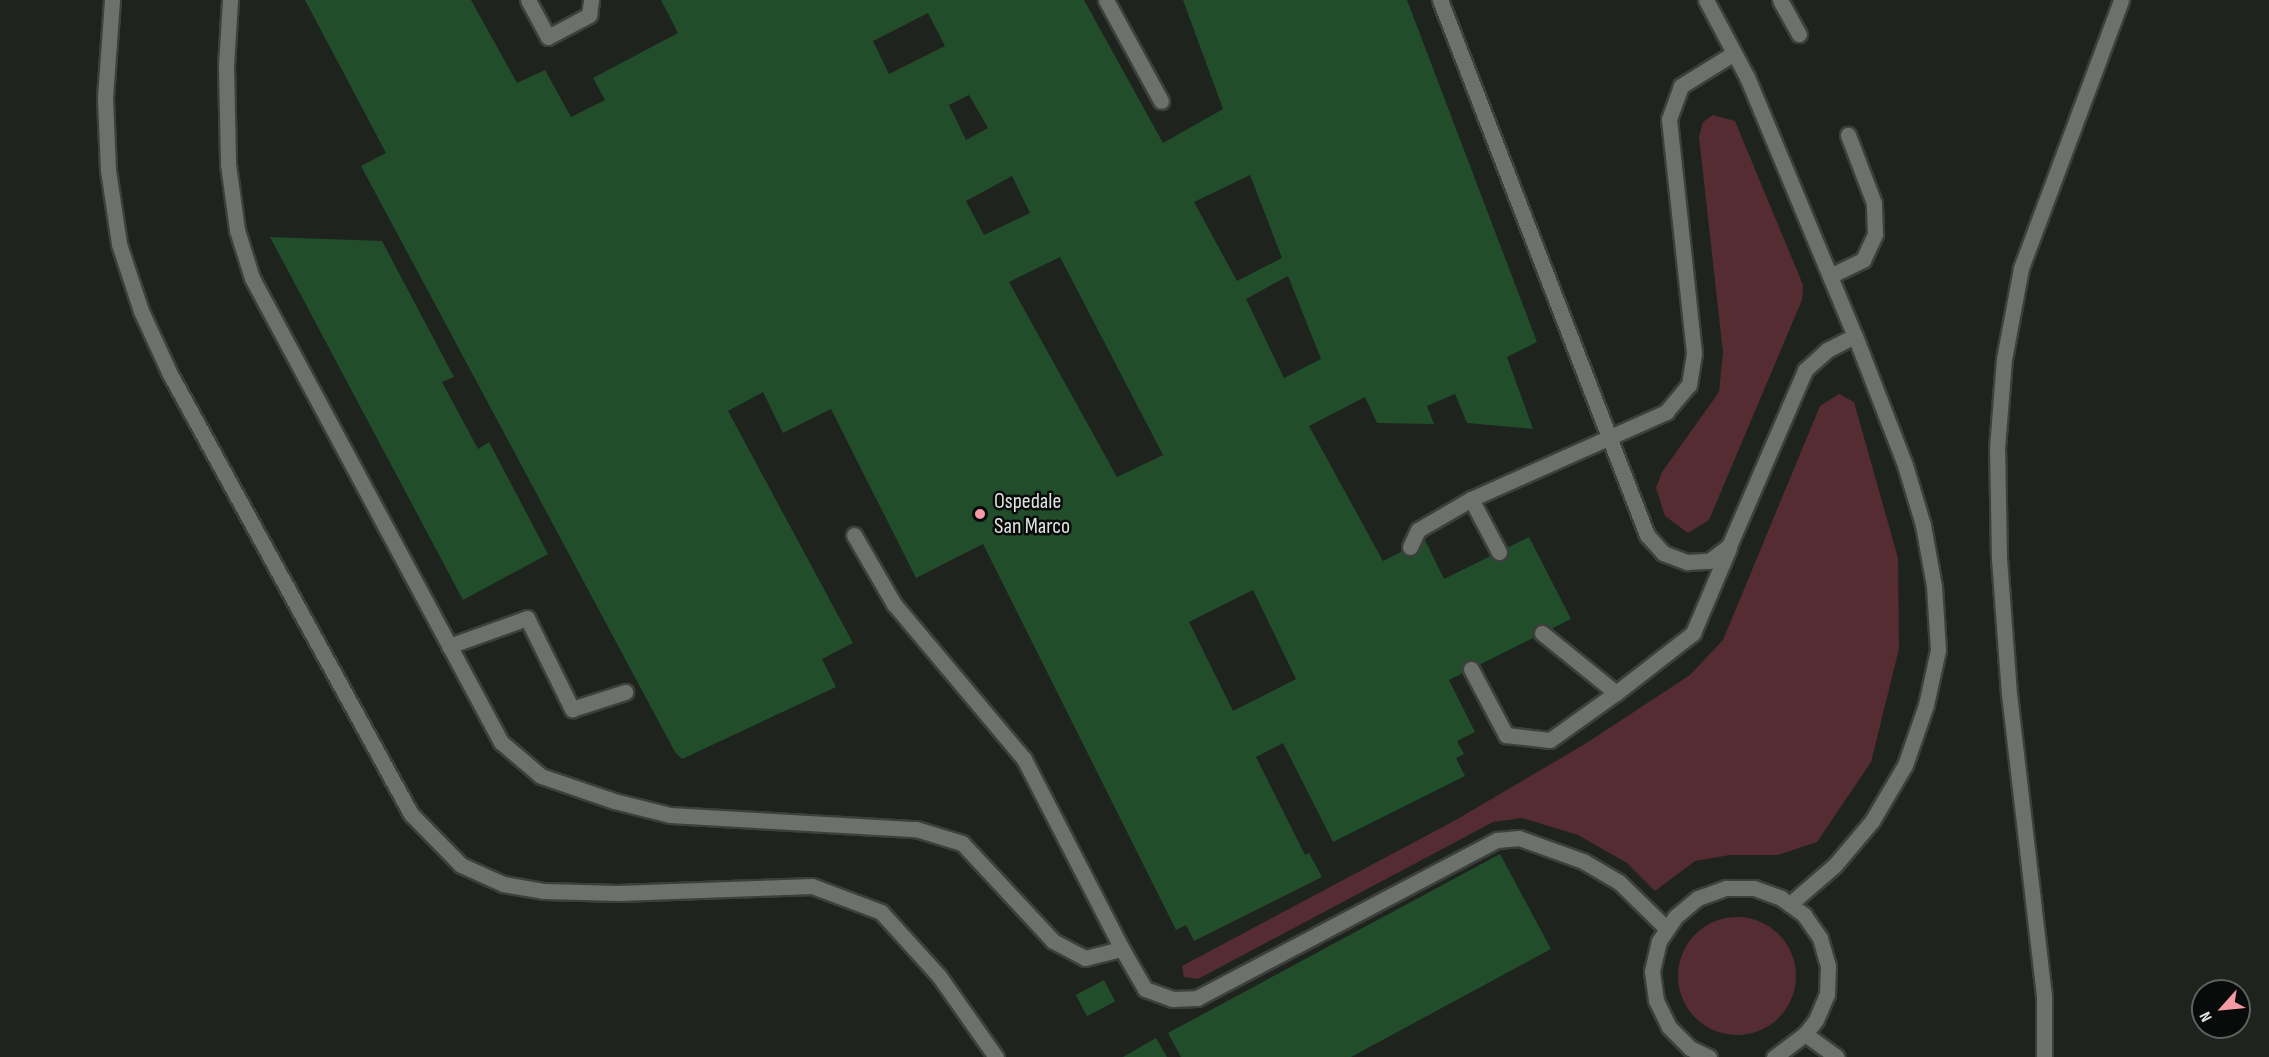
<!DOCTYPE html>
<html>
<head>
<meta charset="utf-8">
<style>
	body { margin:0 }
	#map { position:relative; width:2269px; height:1057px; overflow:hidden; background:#1e231e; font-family:"Sofia Sans Condensed",sans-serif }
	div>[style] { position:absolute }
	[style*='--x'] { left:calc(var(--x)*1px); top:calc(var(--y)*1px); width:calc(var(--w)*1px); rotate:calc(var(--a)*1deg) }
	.green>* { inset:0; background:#552c32 }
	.round { border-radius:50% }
	.building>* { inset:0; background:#214d2b; transform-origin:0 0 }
	.roads { filter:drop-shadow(2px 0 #3c403c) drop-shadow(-2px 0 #3c403c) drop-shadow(0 2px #3c403c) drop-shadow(0 -2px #3c403c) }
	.lane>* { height:15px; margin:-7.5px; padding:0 7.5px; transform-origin:7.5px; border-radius:7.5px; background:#6c716c }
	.secondary>* { height:15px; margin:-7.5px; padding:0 7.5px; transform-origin:7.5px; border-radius:7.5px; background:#6c716c }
	.dots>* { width:16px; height:16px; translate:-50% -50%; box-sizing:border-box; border:3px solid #090b0a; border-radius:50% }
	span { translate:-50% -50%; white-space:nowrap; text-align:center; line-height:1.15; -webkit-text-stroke:5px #090b0a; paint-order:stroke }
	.poi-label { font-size:22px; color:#e0e3e0 }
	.left { translate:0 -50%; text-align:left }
	.north { position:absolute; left:2191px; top:979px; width:60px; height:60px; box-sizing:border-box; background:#090b0a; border:2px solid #5f6160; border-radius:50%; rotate:243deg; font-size:16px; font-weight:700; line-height:24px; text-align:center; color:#e0e3e0 }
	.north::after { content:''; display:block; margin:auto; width:21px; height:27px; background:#f49aa5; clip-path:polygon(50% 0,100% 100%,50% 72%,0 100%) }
</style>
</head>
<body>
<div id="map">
	<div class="green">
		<i style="clip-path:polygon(1713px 115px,1735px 121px,1803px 285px,1802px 300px,1709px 520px,1688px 533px,1665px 516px,1656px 488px,1662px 472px,1719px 392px,1723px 353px,1699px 137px,1703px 122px)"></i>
		<i style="clip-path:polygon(1839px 394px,1854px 402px,1898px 558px,1899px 649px,1871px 762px,1817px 842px,1778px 855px,1730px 855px,1695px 861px,1655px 891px,1627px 863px,1578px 835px,1522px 818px,1493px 822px,1198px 979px,1184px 977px,1182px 966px,1454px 821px,1585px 744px,1690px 675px,1723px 640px,1820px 406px)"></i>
		<i class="round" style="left:1678px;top:917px;width:118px;height:118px"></i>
	</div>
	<div class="building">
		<i style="clip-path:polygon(evenodd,305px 0,471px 0,517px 83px,545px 70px,571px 117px,605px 100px,593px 78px,678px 33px,661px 0,1084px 0,1163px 143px,1223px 109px,1183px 0,1407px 0,1537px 342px,1507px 357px,1533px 429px,1467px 423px,1455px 394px,1427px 406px,1434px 424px,1377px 423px,1365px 397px,1309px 426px,1383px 561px,1425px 540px,1444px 579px,1529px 537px,1571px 619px,1449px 680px,1475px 732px,1457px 741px,1464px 754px,1456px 758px,1465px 776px,1333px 842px,1283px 743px,1256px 757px,1305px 855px,1309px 853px,1322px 877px,1194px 941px,1186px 925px,1176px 930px,983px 544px,916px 578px,831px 409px,783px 433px,763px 392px,728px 411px,853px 643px,822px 659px,836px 687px,682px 759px,675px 752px,361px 166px,386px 153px,305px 0,928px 13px,945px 46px,889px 74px,873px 41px,928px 13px,305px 0,969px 95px,988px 128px,966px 140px,949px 105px,969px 95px,305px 0,1250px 175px,1282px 258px,1237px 281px,1194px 202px,1250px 175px,305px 0,1012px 176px,1030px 213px,984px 235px,966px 201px,1012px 176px,305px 0,1060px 257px,1163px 455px,1117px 477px,1009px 282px,1060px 257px,305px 0,1288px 276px,1321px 359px,1284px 378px,1246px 299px,1288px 276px,305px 0,1253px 590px,1296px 679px,1233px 711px,1189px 622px,1253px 590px)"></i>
		<i style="clip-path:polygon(270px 237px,382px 241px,454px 377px,442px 382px,478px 449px,489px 442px,548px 554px,463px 600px)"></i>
		<i style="clip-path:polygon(1500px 854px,1551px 949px,1351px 1057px,1181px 1057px,1168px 1033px)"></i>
		<i style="left:1104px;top:980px;width:24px;height:32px;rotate:62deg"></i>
		<i style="clip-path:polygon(1156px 1038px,1167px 1057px,1123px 1057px)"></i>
	</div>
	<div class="roads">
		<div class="lane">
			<i style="--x:112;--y:0;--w:98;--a:94.1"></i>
			<i style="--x:105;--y:98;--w:72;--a:87.6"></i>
			<i style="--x:108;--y:170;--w:75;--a:81.5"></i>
			<i style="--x:119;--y:244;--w:71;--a:71.8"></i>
			<i style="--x:141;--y:311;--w:69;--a:65.3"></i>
			<i style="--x:170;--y:374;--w:502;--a:61.29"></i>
			<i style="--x:411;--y:814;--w:71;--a:45.6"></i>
			<i style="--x:461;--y:865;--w:46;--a:24.3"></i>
			<i style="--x:503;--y:884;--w:42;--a:9.7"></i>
			<i style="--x:544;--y:891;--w:74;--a:1.5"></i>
			<i style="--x:618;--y:893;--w:194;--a:-2.1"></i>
			<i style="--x:812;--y:886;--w:74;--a:20.6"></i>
			<i style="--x:881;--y:912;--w:86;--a:47.8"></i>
			<i style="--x:939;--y:976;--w:99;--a:54.9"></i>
			<i style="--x:230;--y:0;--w:65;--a:93.5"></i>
			<i style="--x:226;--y:65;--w:99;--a:88.8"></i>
			<i style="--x:228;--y:164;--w:67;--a:82.2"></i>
			<i style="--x:237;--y:230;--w:50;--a:72.6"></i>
			<i style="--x:252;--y:278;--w:527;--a:61.78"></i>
			<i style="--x:501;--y:742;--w:52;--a:40.4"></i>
			<i style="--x:541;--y:776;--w:77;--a:18.9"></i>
			<i style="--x:614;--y:801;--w:58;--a:14"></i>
			<i style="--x:670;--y:815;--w:246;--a:3.3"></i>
			<i style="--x:916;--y:829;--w:48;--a:16.9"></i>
			<i style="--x:962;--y:843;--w:134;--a:47.1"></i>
			<i style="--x:1053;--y:941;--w:36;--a:28"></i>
			<i style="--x:1085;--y:958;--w:38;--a:-14"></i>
			<i style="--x:1122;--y:949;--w:46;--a:60.1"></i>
			<i style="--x:1145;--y:989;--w:29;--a:20"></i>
			<i style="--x:1172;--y:999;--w:25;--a:-2"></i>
			<i style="--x:1197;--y:998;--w:339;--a:-27.8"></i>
			<i style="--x:1497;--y:840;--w:22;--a:-5"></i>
			<i style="--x:1519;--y:838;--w:68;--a:19.8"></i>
			<i style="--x:1583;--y:861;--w:42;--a:30.3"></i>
			<i style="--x:1619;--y:882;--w:67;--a:44.4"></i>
			<i style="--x:528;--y:0;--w:42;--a:61.6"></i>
			<i style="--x:548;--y:37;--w:47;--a:-28.2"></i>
			<i style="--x:589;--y:15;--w:15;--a:-82"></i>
			<i style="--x:1106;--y:0;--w:115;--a:61.4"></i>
			<i style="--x:1440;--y:0;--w:574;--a:68.85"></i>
			<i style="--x:1647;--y:535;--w:24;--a:48"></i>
			<i style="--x:1663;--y:553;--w:26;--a:21"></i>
			<i style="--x:1687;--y:562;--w:22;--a:-3"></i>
			<i style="--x:1709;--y:561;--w:25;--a:-37"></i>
			<i style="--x:1729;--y:546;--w:192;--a:-66.6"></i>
			<i style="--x:1805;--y:370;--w:30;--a:-42"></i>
			<i style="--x:1827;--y:350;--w:31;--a:-27"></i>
			<i style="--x:1706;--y:0;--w:87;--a:62"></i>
			<i style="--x:1747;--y:77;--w:281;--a:67.4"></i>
			<i style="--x:1855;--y:336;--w:138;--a:68.8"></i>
			<i style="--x:1905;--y:465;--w:63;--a:73.3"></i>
			<i style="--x:1923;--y:525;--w:62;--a:79.8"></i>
			<i style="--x:1934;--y:586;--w:64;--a:86.4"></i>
			<i style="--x:1938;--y:650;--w:56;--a:102.3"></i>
			<i style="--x:1926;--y:705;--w:64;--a:109.3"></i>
			<i style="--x:1905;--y:765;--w:65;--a:120.5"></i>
			<i style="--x:1872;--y:821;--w:57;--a:130.1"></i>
			<i style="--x:1835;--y:865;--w:60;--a:139.1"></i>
			<i style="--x:1780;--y:0;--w:39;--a:61"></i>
			<i style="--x:1830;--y:276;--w:37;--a:-26"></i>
			<i style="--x:1863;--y:260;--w:29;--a:-65"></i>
			<i style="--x:1875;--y:234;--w:31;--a:-92"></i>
			<i style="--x:1874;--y:203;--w:73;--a:-110.9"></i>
			<i style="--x:854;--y:535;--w:80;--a:59.9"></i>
			<i style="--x:894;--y:604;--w:202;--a:50"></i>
			<i style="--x:1024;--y:759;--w:214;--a:62.7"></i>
			<i style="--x:1410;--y:547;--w:19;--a:-65"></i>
			<i style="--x:1418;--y:530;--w:61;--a:-30.3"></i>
			<i style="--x:1499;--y:552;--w:60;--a:-117.8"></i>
			<i style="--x:1471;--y:499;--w:214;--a:-24"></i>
			<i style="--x:1666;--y:412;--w:35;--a:-50"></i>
			<i style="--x:1689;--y:385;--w:32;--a:-81"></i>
			<i style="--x:1694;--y:353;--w:235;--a:-96.1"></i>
			<i style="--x:1669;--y:119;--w:35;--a:-70"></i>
			<i style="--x:1681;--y:86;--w:62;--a:-31.9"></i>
			<i style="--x:1542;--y:633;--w:95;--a:39"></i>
			<i style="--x:1616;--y:693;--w:98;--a:-37.9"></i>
			<i style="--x:1693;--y:633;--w:92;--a:-67"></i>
			<i style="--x:449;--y:646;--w:83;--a:-19.7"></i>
			<i style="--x:527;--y:618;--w:102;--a:63.7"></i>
			<i style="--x:572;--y:709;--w:56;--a:-17.8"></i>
			<i style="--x:1471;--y:669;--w:75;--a:62.1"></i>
			<i style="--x:1506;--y:735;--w:44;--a:6.5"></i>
			<i style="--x:1550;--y:740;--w:81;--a:-35.5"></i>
			<i style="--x:1805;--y:1034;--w:39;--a:36"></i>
			<i style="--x:1709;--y:1057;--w:21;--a:-155"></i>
			<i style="--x:1690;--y:1048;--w:30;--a:-135"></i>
			<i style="--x:1669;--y:1027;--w:30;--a:-116"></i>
			<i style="--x:1656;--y:1000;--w:29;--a:-98"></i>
			<i style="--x:1652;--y:971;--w:31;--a:-77"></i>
			<i style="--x:1659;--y:941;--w:29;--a:-56"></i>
			<i style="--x:1675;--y:917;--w:30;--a:-40"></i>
			<i style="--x:1698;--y:898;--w:30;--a:-20"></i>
			<i style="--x:1726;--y:888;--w:28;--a:0"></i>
			<i style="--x:1754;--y:888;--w:29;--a:20"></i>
			<i style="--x:1781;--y:898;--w:29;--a:36"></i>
			<i style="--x:1804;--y:915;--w:28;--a:55"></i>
			<i style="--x:1820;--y:938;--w:29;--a:74"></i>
			<i style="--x:1828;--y:966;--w:28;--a:92"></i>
			<i style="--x:1827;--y:994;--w:28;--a:113"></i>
			<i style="--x:1816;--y:1020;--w:18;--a:128"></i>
			<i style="--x:1805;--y:1034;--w:39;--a:143"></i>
		</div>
		<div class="secondary">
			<i style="--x:2044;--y:1057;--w:61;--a:-90"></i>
			<i style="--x:2044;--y:996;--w:304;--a:-96.6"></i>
			<i style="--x:2009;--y:694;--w:135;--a:-94.2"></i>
			<i style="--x:1999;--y:559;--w:111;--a:-91"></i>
			<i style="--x:1997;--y:448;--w:89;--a:-85.5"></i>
			<i style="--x:2004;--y:359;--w:93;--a:-79.4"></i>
			<i style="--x:2021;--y:268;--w:286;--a:-69.5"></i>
		</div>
	</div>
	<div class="dots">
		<i style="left:980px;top:514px;background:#f49aa5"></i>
	</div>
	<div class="poi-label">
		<span class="left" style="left:994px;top:514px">Ospedale<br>San Marco</span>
	</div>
	<div class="north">N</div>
</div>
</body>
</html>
